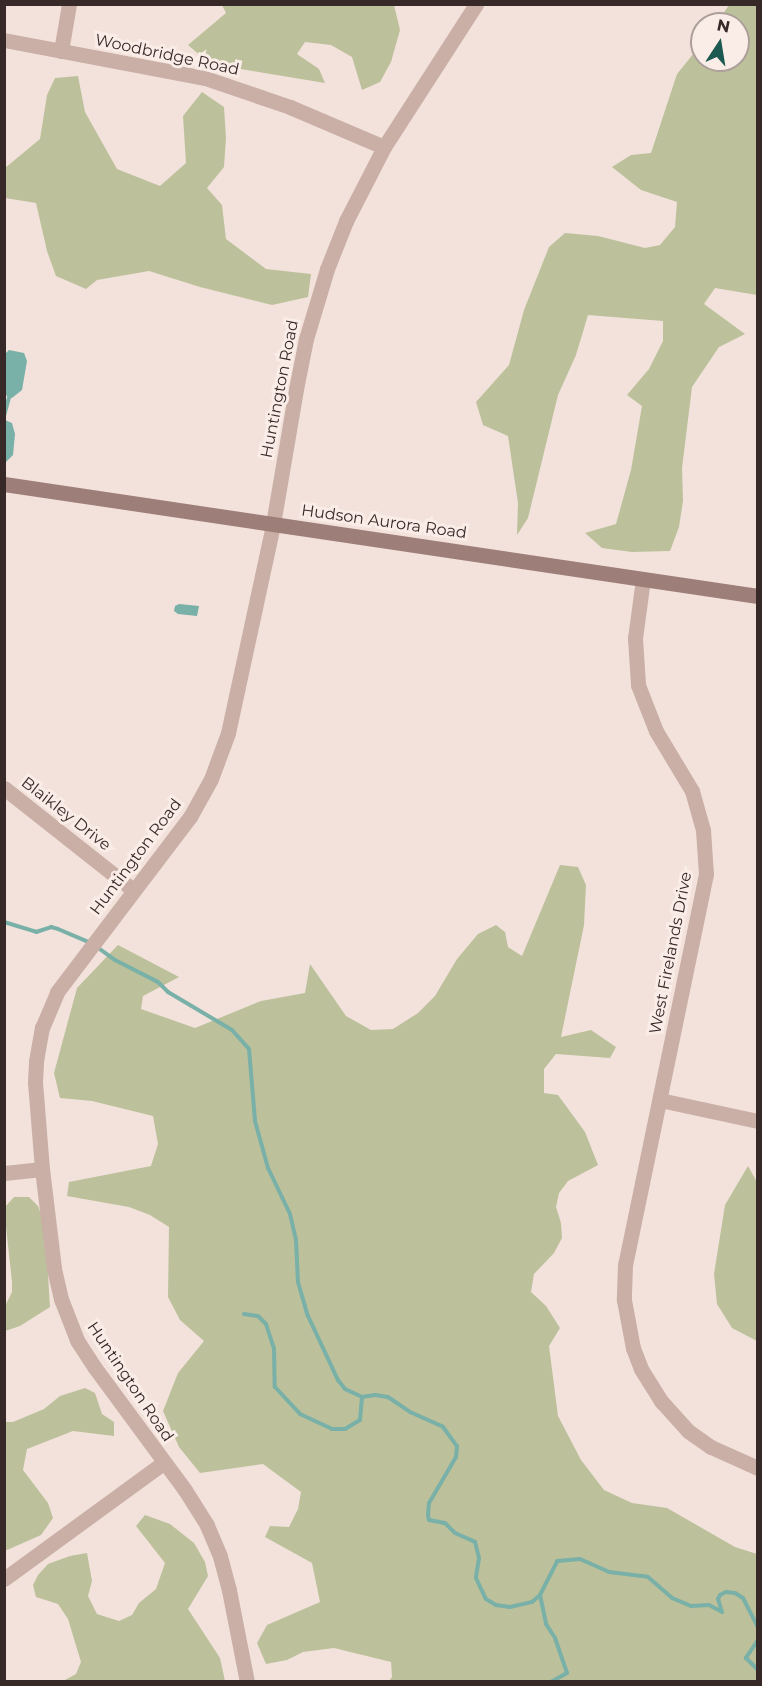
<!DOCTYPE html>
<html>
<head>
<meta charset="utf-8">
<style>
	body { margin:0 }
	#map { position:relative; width:762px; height:1686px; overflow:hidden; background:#f2e2db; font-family:Montserrat,sans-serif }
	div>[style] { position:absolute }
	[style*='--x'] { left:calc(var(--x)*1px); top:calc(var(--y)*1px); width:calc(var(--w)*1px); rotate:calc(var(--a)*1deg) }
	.green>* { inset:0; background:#bcc19b }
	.water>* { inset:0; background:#79b0a7 }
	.stream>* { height:4px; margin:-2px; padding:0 2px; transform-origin:2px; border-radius:2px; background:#79b0a7 }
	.street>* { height:15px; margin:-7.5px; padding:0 7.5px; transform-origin:7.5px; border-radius:7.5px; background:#caafa6 }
	.secondary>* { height:15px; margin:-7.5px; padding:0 7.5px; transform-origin:7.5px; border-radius:7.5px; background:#9e7e78 }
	span { translate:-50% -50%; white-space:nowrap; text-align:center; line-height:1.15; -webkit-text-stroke:6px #faede7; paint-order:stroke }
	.street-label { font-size:16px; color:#372927 }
	.frame { position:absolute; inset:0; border:6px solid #372927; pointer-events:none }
	.north { position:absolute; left:690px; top:12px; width:60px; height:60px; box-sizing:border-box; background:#faede7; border:2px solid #ac9f9a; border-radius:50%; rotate:12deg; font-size:16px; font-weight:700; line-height:24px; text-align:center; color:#372927 }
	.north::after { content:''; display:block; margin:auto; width:21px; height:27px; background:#1c5950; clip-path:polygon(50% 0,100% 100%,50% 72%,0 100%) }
</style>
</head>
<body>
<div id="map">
	<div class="green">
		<i style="clip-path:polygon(222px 5px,394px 5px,400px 30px,391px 62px,380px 82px,362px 90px,352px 57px,331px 45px,305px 42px,297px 54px,319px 69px,325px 83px,210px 64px,188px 45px,226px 13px)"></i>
		<i style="clip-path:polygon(729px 5px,757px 5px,757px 295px,715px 288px,704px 304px,745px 334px,719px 347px,692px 387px,682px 468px,683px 501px,679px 527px,670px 551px,632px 552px,602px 548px,585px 533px,616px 524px,631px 470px,642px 406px,627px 395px,649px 369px,663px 341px,663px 321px,588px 315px,576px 355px,558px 395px,528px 518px,517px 535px,518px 503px,508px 436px,483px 425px,476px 402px,509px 365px,524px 310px,549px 247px,565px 233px,598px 236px,645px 248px,660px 245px,675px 227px,677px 202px,641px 190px,612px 167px,631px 155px,651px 153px,677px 74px,702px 43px,702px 60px,738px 60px,738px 24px,716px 24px)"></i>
		<i style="clip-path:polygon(78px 76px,85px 112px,117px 169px,160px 186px,186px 163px,183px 116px,202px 92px,224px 107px,226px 138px,224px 167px,207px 188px,222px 205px,226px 239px,266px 269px,311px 274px,308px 297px,272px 305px,200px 287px,149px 271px,97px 280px,86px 289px,56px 276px,47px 251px,36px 203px,5px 198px,5px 168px,40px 139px,47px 95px,55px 78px)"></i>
		<i style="clip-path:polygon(560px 865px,578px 867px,586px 885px,584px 925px,561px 1037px,591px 1030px,616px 1047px,610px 1058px,556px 1054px,544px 1069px,544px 1093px,558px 1095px,585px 1132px,598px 1165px,568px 1181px,559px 1193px,556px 1207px,561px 1223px,562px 1238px,554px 1253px,534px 1274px,531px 1292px,546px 1306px,560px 1328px,549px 1346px,558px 1416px,581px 1460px,604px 1490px,632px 1503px,667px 1508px,735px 1547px,757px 1554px,757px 1681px,389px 1681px,392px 1677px,391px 1662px,334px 1648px,303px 1652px,287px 1660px,266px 1664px,257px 1643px,267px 1625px,320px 1602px,312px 1563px,265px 1537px,270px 1526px,289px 1527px,298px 1509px,301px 1492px,263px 1464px,200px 1473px,179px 1447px,163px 1411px,178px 1373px,204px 1341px,180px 1320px,168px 1297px,169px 1227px,150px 1215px,129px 1207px,67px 1196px,69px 1182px,151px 1166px,158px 1144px,153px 1116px,92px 1101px,60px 1098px,54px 1073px,77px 988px,118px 945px,179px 977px,143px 996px,141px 1009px,195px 1028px,261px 1001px,305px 993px,310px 964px,346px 1016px,371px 1030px,393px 1029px,418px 1013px,435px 996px,457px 959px,478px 934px,496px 925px,505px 932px,508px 947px,522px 956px)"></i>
		<i style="clip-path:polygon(748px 1166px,757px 1182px,757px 1341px,732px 1328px,717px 1304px,714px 1274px,725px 1205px)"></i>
		<i style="clip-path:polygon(14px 1197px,29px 1197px,38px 1206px,45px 1225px,50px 1307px,20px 1326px,5px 1331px,5px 1306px,12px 1292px,12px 1282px,4px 1208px)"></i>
		<i style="clip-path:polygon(85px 1388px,95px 1393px,102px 1414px,114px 1422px,114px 1436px,73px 1431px,27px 1449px,23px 1470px,48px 1503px,53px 1518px,41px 1535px,7px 1550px,4px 1549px,5px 1422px,13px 1422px,44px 1409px,60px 1396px)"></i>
		<i style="clip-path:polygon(145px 1515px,170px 1524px,194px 1543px,205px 1562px,208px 1576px,188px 1609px,220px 1658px,225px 1681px,63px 1681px,76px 1674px,81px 1662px,68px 1619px,58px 1604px,36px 1597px,33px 1585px,38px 1575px,48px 1564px,70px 1556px,87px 1553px,92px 1581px,88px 1596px,97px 1614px,119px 1621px,132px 1615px,139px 1603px,156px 1589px,165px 1563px,136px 1526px)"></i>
	</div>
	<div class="water">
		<i style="clip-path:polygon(9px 350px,24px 353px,27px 361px,22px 390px,12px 398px,5px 395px,5px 354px)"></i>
		<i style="clip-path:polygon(5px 420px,12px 423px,15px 434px,13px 455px,6px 462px)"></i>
		<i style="clip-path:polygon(179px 604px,199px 606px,197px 616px,178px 614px,174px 611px,175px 606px)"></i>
	</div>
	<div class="stream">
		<i style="--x:4;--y:416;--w:20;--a:-75"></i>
		<i style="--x:4;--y:922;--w:34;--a:17"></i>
		<i style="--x:36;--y:932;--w:16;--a:-18"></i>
		<i style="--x:51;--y:927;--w:7;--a:16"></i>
		<i style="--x:58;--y:929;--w:36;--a:23"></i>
		<i style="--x:97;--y:947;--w:22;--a:36"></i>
		<i style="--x:115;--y:960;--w:48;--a:27.1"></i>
		<i style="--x:158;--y:982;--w:14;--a:45"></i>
		<i style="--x:168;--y:992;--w:74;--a:30.7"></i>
		<i style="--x:232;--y:1030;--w:25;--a:48"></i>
		<i style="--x:249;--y:1049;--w:72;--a:85.2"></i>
		<i style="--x:255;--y:1121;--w:49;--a:74.5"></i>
		<i style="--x:268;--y:1168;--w:51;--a:64.4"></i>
		<i style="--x:290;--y:1214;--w:27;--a:77"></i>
		<i style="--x:296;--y:1240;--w:42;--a:87.3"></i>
		<i style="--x:298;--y:1282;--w:35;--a:74"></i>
		<i style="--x:308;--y:1316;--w:71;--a:64.9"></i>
		<i style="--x:338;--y:1380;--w:11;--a:52"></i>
		<i style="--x:345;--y:1389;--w:19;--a:25"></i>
		<i style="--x:362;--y:1397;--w:13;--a:-9"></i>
		<i style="--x:375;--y:1395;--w:13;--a:9"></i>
		<i style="--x:388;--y:1397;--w:27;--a:34"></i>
		<i style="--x:410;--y:1412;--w:36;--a:24"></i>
		<i style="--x:443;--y:1427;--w:24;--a:54"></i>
		<i style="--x:457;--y:1446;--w:11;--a:95"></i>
		<i style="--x:456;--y:1457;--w:53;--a:120.4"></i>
		<i style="--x:429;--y:1503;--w:12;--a:95"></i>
		<i style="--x:428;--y:1515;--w:5;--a:79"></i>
		<i style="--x:429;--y:1520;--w:16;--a:11"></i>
		<i style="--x:445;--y:1523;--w:14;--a:45"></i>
		<i style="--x:455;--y:1533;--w:22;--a:24"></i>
		<i style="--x:475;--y:1542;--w:16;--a:76"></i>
		<i style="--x:479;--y:1558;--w:20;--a:99"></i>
		<i style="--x:476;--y:1578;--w:23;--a:65"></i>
		<i style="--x:486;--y:1599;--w:12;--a:31"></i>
		<i style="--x:496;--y:1605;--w:14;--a:8"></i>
		<i style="--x:510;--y:1607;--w:23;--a:-13"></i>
		<i style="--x:532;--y:1602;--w:11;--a:-41"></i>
		<i style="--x:540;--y:1595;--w:38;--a:-63"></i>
		<i style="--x:557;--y:1561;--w:23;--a:-5"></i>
		<i style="--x:580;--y:1559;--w:32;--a:24"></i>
		<i style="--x:609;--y:1572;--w:39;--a:7"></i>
		<i style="--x:648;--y:1577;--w:32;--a:41"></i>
		<i style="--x:672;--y:1598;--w:21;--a:23"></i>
		<i style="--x:691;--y:1606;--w:18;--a:-3"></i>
		<i style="--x:709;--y:1605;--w:15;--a:28"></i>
		<i style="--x:722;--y:1612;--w:14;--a:-107"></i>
		<i style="--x:718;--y:1599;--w:4;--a:-63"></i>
		<i style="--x:720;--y:1595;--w:7;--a:-27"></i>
		<i style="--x:726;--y:1592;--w:9;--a:6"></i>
		<i style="--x:735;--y:1593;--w:9;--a:32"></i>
		<i style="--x:743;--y:1598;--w:33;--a:63"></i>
		<i style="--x:244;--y:1314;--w:14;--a:8"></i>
		<i style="--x:258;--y:1316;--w:11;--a:45"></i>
		<i style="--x:266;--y:1324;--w:25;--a:72"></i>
		<i style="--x:274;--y:1348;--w:39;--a:89"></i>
		<i style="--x:275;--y:1387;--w:37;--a:47"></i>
		<i style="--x:300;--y:1414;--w:35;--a:25"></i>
		<i style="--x:332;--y:1429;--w:13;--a:0"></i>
		<i style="--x:345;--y:1429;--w:17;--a:-31"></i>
		<i style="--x:360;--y:1420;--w:23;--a:-85"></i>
		<i style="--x:540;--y:1595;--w:30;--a:78"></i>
		<i style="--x:546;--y:1624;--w:17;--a:57"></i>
		<i style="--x:555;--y:1638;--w:37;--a:71"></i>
		<i style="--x:567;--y:1673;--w:18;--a:151"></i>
		<i style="--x:758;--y:1640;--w:22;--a:124"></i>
		<i style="--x:746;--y:1658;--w:17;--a:45"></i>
	</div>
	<div class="street">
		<i style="--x:4;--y:40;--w:205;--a:10.7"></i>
		<i style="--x:205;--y:78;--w:90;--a:18.8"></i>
		<i style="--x:290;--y:107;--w:102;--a:23.1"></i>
		<i style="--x:61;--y:51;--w:48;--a:-80.3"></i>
		<i style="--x:643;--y:579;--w:60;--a:97.7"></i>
		<i style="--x:635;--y:638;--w:47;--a:86.3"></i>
		<i style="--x:638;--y:685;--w:49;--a:68.6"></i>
		<i style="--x:656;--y:731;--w:70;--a:59"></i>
		<i style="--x:692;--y:791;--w:41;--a:74.2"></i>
		<i style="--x:703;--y:830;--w:44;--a:86.1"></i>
		<i style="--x:706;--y:874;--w:399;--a:101.7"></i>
		<i style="--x:625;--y:1265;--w:35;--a:92"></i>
		<i style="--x:624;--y:1300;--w:49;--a:79.4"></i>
		<i style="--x:633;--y:1348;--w:22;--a:69"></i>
		<i style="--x:641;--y:1369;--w:39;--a:58"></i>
		<i style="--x:662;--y:1402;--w:39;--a:48"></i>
		<i style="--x:688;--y:1431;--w:28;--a:35"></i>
		<i style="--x:711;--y:1447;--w:51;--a:24.1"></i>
		<i style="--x:4;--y:788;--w:164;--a:38.3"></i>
		<i style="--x:660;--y:1100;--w:100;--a:12.1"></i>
		<i style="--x:4;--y:1173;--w:38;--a:-6"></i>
		<i style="--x:4;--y:1579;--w:197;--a:-36.1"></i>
		<i style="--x:247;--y:1682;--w:94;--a:-101.1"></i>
		<i style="--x:229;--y:1590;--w:35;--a:-105"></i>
		<i style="--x:220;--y:1556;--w:34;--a:-113"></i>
		<i style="--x:207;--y:1525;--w:41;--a:-122.2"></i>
		<i style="--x:185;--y:1490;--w:152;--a:-126.4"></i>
		<i style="--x:95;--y:1368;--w:33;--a:-123"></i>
		<i style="--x:77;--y:1340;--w:44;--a:-111.3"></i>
		<i style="--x:61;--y:1299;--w:32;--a:-103"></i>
		<i style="--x:54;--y:1268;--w:100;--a:-96.9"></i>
		<i style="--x:42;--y:1169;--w:87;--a:-94.6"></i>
		<i style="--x:35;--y:1082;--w:21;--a:-87"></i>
		<i style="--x:36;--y:1061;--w:34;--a:-80"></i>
		<i style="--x:42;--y:1028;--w:39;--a:-67"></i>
		<i style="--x:57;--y:992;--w:220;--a:-52.8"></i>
		<i style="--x:190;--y:817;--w:43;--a:-61.1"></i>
		<i style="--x:211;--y:779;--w:49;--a:-69.7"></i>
		<i style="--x:228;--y:733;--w:214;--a:-77.8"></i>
		<i style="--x:273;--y:524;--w:137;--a:-80.3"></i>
		<i style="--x:296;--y:389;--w:51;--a:-78.7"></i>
		<i style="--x:306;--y:339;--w:73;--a:-73.3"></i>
		<i style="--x:327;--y:269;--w:52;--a:-68.4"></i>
		<i style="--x:346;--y:221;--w:83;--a:-62.8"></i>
		<i style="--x:384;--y:147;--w:170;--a:-57.2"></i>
	</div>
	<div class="secondary">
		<i style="--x:4;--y:484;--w:762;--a:8.45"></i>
	</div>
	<div class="street-label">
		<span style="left:167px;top:55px;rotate:12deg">Woodbridge Road</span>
		<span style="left:280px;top:389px;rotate:-79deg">Huntington Road</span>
		<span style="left:384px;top:522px;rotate:8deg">Hudson Aurora Road</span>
		<span style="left:66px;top:814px;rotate:38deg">Blaikley Drive</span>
		<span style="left:136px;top:857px;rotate:-53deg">Huntington Road</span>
		<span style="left:671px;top:953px;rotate:-79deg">West Firelands Drive</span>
		<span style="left:130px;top:1382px;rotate:56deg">Huntington Road</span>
	</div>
	<div class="frame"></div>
	<div class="north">N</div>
</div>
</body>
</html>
